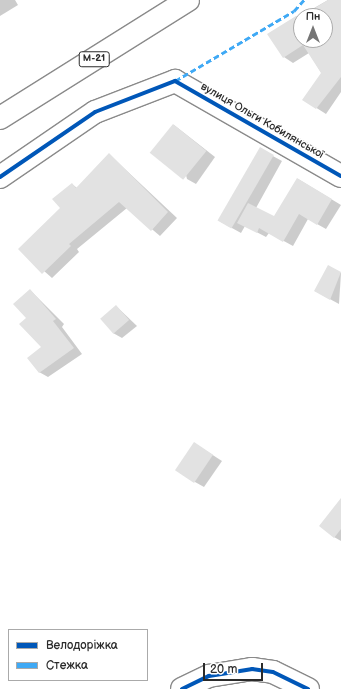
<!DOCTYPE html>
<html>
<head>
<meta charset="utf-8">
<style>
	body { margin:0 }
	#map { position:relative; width:341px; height:689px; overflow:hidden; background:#fff; font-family:"Balsamiq Sans",sans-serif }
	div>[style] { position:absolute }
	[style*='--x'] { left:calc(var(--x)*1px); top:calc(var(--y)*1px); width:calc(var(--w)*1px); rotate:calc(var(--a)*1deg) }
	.shadow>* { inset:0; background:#0003 }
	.building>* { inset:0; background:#e2e2e2; transform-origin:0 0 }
	.roads { filter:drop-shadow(1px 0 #8a8a8a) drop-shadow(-1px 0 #8a8a8a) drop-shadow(0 1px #8a8a8a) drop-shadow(0 -1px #8a8a8a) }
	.street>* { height:22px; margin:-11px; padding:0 11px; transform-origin:11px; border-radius:11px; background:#fff }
	.highway>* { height:22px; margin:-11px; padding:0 11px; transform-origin:11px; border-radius:11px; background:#fff }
	.quiet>* { height:3px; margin-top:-1.5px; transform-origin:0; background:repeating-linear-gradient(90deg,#3fa9f5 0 6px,transparent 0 9px) }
	.cycleway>* { height:4px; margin:-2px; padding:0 2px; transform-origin:2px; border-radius:2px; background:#0057b8 }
	span { translate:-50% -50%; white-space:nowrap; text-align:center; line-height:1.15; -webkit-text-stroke:3px #fff; paint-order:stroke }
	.shield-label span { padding:1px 3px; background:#fff; border:1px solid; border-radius:3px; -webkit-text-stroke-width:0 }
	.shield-label { font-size:10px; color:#2b2b2b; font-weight:700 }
	.street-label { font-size:11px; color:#2b2b2b }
	.legend { position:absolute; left:8px; top:629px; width:140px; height:52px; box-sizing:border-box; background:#fff; border:1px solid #aaa; margin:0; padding:5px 7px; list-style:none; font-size:12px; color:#2b2b2b }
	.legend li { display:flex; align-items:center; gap:8px; height:20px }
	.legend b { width:20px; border:1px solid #aaa }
	.north { position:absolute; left:293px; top:8px; width:40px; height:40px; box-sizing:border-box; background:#fff; border:1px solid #aaa; border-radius:50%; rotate:0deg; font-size:11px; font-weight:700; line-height:16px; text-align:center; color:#2b2b2b }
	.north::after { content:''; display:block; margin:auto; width:14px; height:18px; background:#757575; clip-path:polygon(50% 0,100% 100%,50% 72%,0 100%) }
	.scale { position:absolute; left:203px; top:663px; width:60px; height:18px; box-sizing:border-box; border:2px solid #2b2b2b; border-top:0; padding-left:5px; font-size:12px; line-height:14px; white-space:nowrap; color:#2b2b2b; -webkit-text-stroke:3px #fff; paint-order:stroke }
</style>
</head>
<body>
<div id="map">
	<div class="shadow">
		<i style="clip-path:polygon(0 0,15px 0,18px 5px,0 16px)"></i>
		<i style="clip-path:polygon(evenodd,328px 0,341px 0,341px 92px,326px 114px,304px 100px,322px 74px,309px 53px,293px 63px,284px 57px,269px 34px,328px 0,301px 16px,325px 16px,325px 40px,301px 40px,301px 16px)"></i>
		<i style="clip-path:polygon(174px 125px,215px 157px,196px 184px,187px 179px)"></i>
		<i style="clip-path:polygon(260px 149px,282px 161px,256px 208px,275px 218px,298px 179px,341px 205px,326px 229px,308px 219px,293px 246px,269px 233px,266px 237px,245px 226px,241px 233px,221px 222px)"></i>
		<i style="clip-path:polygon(110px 155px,177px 218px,160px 236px,127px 208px,77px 249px,79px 252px,52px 278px,19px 249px,61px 208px,72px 184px,77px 188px)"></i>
		<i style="clip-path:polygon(328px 267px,341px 273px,339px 304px,315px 291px)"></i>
		<i style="clip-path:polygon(30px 290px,64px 324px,62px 327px,82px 354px,48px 377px,39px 372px,42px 348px,27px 318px)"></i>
		<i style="clip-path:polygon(116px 306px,137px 326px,122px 338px,113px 333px)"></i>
		<i style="clip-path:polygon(194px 443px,222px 461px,204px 487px,195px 482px)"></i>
		<i style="clip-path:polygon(341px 508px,341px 541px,334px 537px)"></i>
	</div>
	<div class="building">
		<i style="clip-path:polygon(328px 0,341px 0,341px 77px,316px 109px,302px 100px,321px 73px,303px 45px,283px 58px,267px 34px,296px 16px,301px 17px,301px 40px,325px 40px,325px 16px,302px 16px)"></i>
		<i style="left:173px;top:124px;width:43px;height:37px;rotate:39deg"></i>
		<i style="left:260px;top:147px;width:16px;height:85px;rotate:30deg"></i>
		<i style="clip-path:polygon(109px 153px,168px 212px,151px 231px,119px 202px,69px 244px,71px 246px,42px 274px,18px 249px,60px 208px,52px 199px,72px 183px,76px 188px)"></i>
		<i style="clip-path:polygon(297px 178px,332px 199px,317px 225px,299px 214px,283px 242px,259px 228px,257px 233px,237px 223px,248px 203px,274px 216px)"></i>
		<i style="clip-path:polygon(328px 265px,341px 272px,330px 300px,314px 291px)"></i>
		<i style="clip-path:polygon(30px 289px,56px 319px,53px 321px,74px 348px,39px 373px,27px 358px,41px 347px,19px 324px,26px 318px,13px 304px)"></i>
		<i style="left:116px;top:305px;width:20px;height:21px;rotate:49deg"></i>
		<i style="left:194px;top:442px;width:23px;height:34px;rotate:34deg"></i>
		<i style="clip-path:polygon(341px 498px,341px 529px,334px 538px,319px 526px)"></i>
	</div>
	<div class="roads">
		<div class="street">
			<i style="--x:0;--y:177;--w:115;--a:-34.4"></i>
			<i style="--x:95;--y:112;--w:86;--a:-21.2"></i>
			<i style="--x:175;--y:81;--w:191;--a:29.8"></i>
			<i style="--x:182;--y:689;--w:30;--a:-26"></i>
			<i style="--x:209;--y:676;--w:44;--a:-9.2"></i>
			<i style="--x:252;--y:669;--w:21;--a:8"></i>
			<i style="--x:273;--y:672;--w:39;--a:26"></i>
		</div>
		<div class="highway">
			<i style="--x:0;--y:118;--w:222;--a:-32.1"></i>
		</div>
	</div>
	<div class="quiet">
		<i style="--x:175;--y:81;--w:138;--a:-30.5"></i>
		<i style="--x:294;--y:11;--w:15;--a:-48"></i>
	</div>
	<div class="cycleway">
		<i style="--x:0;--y:177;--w:115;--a:-34.4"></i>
		<i style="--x:95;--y:112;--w:86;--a:-21.2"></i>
		<i style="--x:175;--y:81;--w:191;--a:29.8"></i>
		<i style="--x:182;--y:689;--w:30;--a:-26"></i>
		<i style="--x:209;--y:676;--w:44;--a:-9.2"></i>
		<i style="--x:252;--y:669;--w:21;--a:8"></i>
		<i style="--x:273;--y:672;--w:39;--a:26"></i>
	</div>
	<div class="shield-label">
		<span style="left:94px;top:59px">М-21</span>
	</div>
	<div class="street-label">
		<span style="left:262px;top:121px;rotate:30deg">вулиця Ольги Кобилянської</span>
	</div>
	<ul class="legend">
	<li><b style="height:5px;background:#0057b8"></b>Велодоріжка</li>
	<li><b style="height:5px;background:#3fa9f5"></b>Стежка</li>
	</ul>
	<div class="north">Пн</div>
	<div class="scale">20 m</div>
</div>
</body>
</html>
